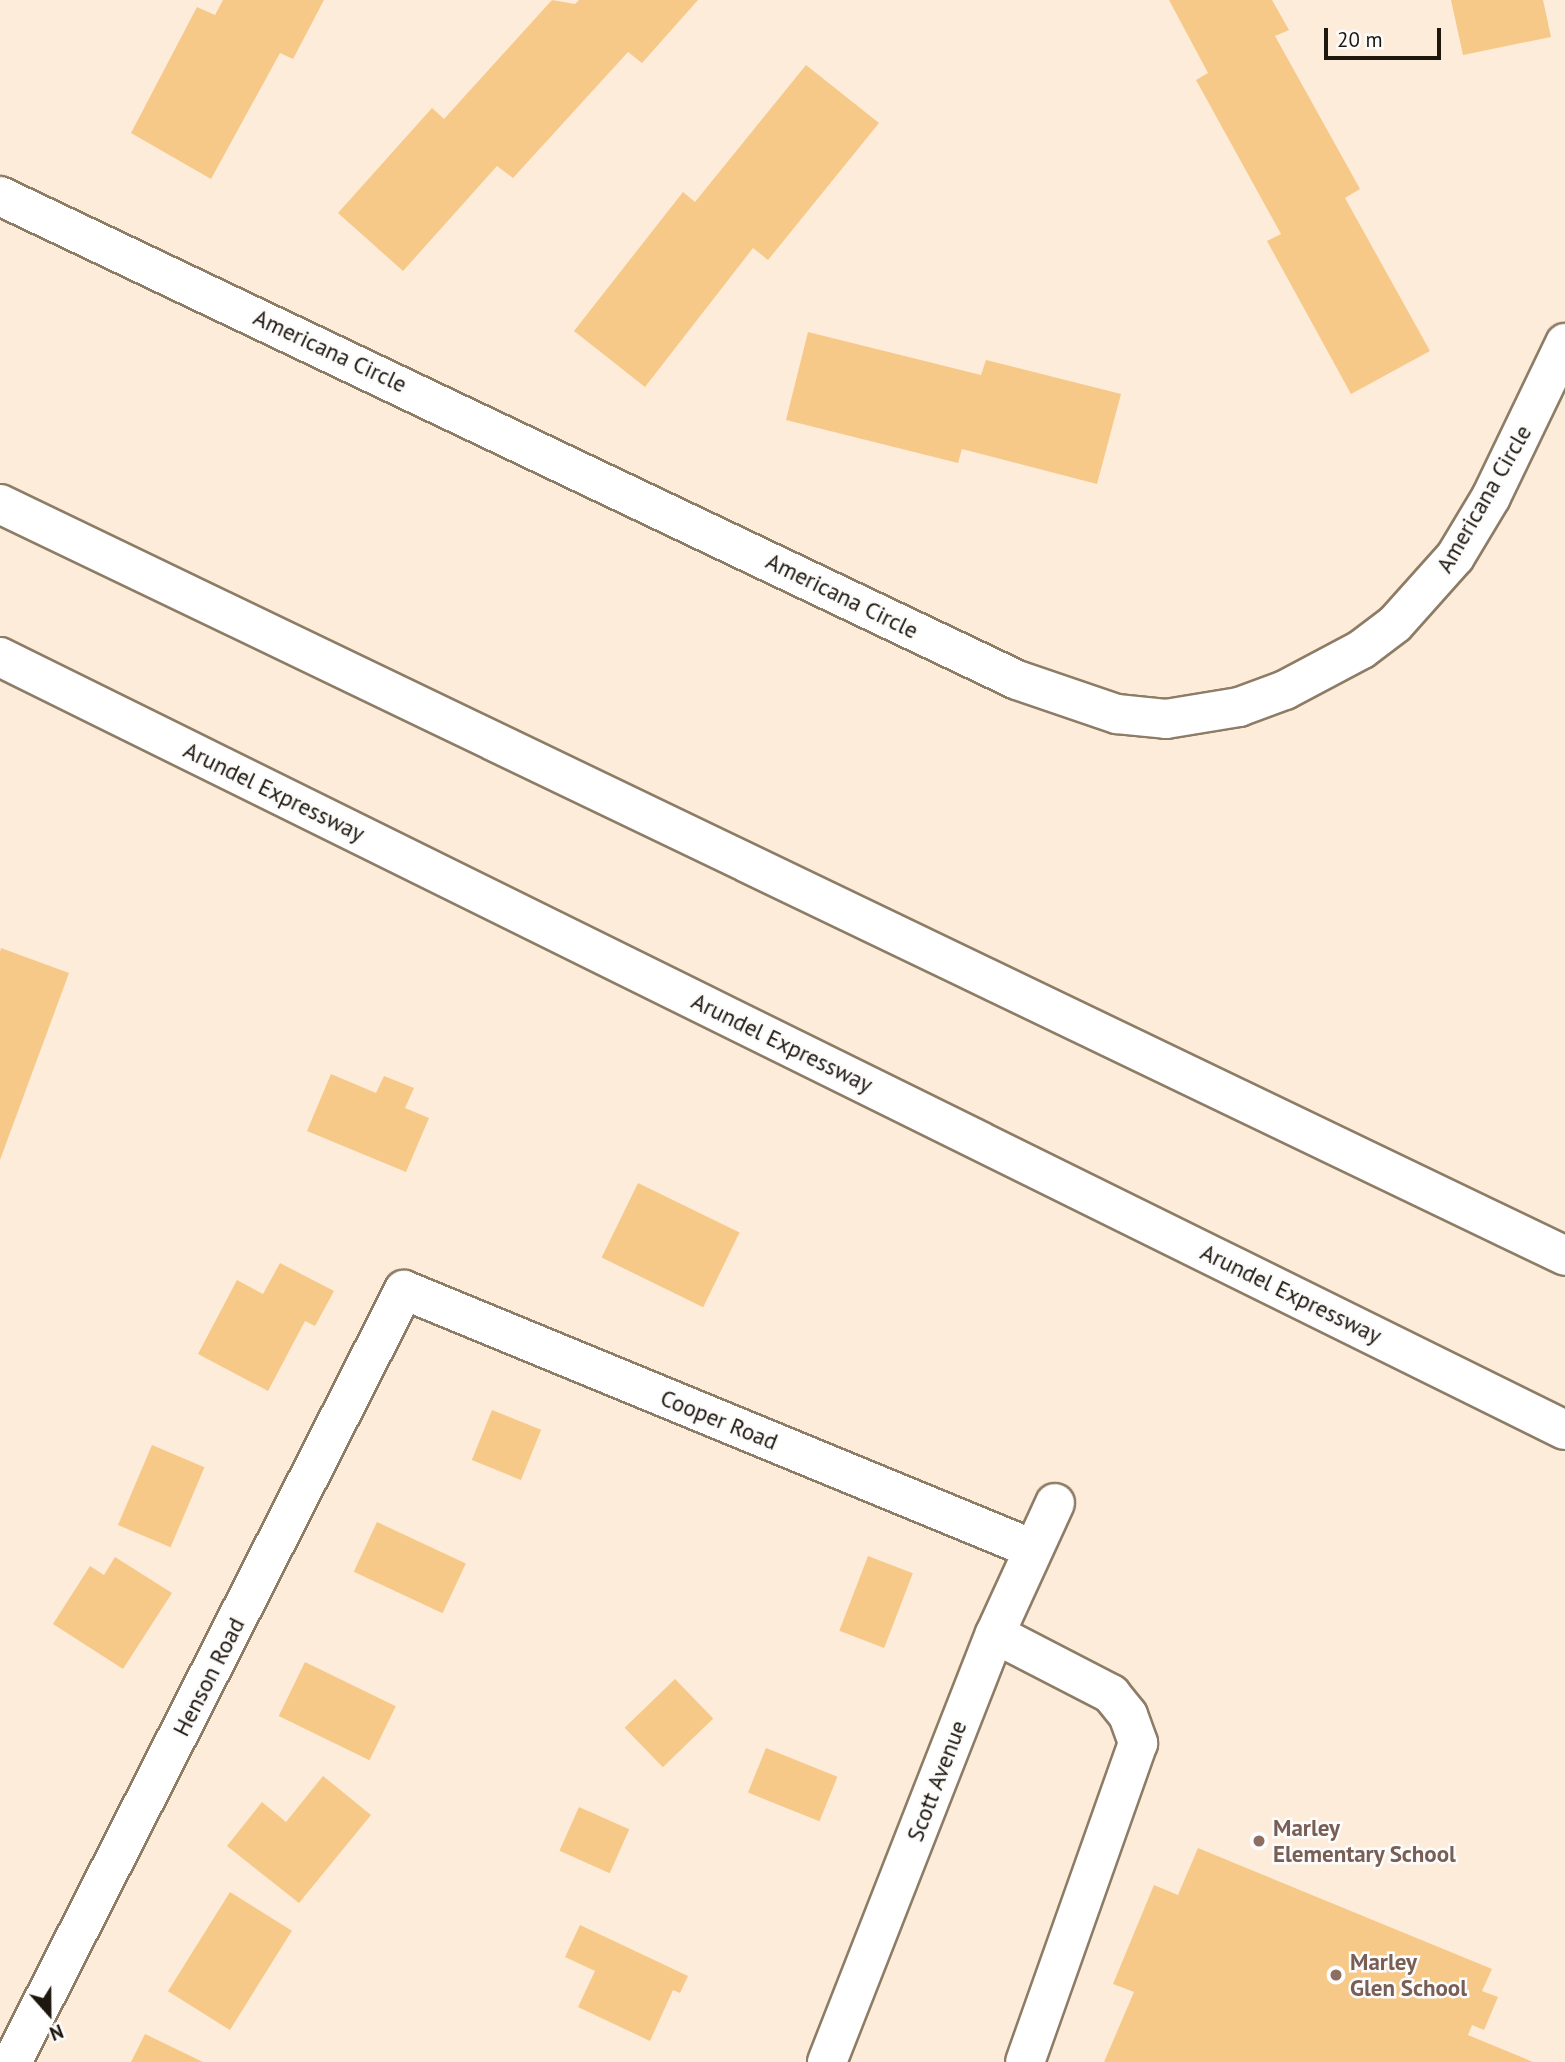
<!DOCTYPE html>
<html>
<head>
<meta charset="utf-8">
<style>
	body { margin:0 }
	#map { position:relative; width:1565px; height:2062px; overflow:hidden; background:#fcecd9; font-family:"PT Sans",sans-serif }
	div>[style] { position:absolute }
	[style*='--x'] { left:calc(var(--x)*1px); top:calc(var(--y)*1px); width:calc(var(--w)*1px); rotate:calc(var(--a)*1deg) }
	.building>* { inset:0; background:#f7c989; transform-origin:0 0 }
	.roads { filter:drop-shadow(2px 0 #8d7c66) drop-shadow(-2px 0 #8d7c66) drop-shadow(0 2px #8d7c66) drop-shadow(0 -2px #8d7c66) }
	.minor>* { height:38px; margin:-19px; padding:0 19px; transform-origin:19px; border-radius:19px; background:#fff }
	.highway>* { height:38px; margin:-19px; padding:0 19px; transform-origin:19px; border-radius:19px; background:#fff }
	.dots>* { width:19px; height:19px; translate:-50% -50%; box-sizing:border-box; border:4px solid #fcfcfc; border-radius:50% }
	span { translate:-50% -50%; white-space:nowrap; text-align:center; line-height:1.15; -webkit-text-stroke:5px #fcfcfc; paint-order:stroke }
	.street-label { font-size:23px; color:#1e170e }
	.education-label { font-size:23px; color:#785e54; font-weight:700 }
	.left { translate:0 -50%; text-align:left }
	.north { position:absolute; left:14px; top:1978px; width:70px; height:70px; -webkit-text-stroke:5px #fcfcfc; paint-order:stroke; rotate:159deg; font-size:19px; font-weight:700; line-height:28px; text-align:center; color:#1e170e }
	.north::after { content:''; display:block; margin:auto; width:24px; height:32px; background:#1e170e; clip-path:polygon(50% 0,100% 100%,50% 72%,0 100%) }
	.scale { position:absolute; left:1324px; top:28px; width:117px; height:32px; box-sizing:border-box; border:4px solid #1e170e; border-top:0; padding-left:9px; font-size:21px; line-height:24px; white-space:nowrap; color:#1e170e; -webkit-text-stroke:5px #fcfcfc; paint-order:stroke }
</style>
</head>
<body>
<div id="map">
	<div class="building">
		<i style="clip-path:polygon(223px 0,324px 0,293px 59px,280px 53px,211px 179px,131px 133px,197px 7px,215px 15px)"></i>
		<i style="clip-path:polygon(552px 0,575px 4px,579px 0,698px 0,642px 63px,628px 52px,513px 178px,497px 166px,403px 271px,338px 213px,432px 108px,444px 119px)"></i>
		<i style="clip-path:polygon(1169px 0,1272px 0,1289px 30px,1275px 36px,1360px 189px,1345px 198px,1430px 351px,1351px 394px,1267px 241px,1281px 234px,1196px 80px,1208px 73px)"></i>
		<i style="clip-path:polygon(1451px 0,1543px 0,1551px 37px,1463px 55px)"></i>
		<i style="clip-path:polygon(806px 65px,879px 123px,768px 260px,753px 248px,645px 387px,574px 331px,683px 192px,695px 202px)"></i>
		<i style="clip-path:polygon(808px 332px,981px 375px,986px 360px,1121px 394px,1097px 484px,962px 449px,958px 463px,786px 420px)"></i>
		<i style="clip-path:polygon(1px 948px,69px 973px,0 1160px,0 952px)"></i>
		<i style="clip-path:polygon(331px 1074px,376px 1093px,384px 1076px,414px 1088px,405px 1108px,429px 1118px,406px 1172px,307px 1131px)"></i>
		<i style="left:638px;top:1183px;width:113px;height:83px;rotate:26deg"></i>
		<i style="clip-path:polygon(280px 1263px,334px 1291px,315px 1326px,305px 1321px,268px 1391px,198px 1354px,237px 1280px,263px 1294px)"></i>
		<i style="left:492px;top:1410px;width:53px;height:54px;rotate:22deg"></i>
		<i style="left:152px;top:1445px;width:57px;height:87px;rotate:23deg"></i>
		<i style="left:377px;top:1522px;width:98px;height:55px;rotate:25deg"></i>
		<i style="left:868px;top:1556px;width:48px;height:80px;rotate:21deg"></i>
		<i style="clip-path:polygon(115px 1557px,172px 1593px,123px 1669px,53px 1624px,90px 1566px,104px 1575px)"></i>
		<i style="left:305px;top:1662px;width:101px;height:60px;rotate:26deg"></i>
		<i style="left:675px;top:1679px;width:55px;height:70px;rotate:46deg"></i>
		<i style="left:766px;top:1748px;width:77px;height:48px;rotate:22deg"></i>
		<i style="clip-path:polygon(323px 1776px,371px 1815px,299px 1903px,227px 1846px,262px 1802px,286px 1822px)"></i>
		<i style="left:579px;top:1807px;width:55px;height:48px;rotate:24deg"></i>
		<i style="clip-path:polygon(1198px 1848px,1492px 1969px,1482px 1991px,1498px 1997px,1484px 2030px,1472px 2025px,1468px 2035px,1533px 2062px,1104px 2062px,1134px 1992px,1113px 1984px,1154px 1885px,1178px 1895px)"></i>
		<i style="left:230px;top:1892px;width:73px;height:117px;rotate:32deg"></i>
		<i style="clip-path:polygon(580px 1925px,688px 1976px,680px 1993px,673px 1990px,650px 2041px,578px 2007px,595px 1971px,565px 1957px)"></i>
		<i style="clip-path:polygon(145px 2034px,203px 2062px,131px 2062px)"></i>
	</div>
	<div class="roads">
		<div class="minor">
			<i style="--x:0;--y:196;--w:1126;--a:25.45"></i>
			<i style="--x:1017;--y:680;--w:106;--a:18.8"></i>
			<i style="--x:1117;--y:714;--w:49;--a:5.8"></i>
			<i style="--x:1166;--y:719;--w:74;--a:-9.3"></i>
			<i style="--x:1239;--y:707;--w:49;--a:-20.3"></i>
			<i style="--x:1285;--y:690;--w:87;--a:-28"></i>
			<i style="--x:1362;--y:649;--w:41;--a:-37.1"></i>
			<i style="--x:1395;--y:624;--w:90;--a:-48.2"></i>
			<i style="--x:1455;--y:557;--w:70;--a:-59"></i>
			<i style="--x:1491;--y:497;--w:171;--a:-64.3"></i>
			<i style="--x:995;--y:1634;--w:131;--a:27.3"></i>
			<i style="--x:1111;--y:1694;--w:27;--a:51"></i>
			<i style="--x:1128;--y:1715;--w:30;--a:70"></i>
			<i style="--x:1138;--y:1743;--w:338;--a:109.5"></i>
			<i style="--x:12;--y:2062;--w:866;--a:-63.08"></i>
			<i style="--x:404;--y:1290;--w:680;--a:22.38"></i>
			<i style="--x:827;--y:2062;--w:460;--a:-68.6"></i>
			<i style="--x:995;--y:1634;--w:144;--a:-65.4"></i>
		</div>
		<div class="highway">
			<i style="--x:0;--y:504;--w:1736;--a:25.66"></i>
			<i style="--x:0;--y:657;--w:1745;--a:26.29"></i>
		</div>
	</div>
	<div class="dots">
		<i style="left:1259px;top:1841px;background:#8d6e63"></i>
		<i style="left:1336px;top:1975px;background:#8d6e63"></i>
	</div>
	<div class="street-label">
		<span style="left:330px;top:351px;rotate:25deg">Americana Circle</span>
		<span style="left:1484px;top:499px;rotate:-60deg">Americana Circle</span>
		<span style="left:842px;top:596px;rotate:26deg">Americana Circle</span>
		<span style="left:274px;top:792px;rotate:26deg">Arundel Expressway</span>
		<span style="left:782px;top:1043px;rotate:26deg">Arundel Expressway</span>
		<span style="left:1291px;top:1294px;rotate:26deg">Arundel Expressway</span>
		<span style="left:719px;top:1420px;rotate:22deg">Cooper Road</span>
		<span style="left:209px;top:1677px;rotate:-63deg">Henson Road</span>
		<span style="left:937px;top:1781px;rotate:-69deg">Scott Avenue</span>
	</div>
	<div class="education-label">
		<span class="left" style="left:1273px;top:1841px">Marley<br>Elementary School</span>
		<span class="left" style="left:1350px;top:1975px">Marley<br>Glen School</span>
	</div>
	<div class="north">N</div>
	<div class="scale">20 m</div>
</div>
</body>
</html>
